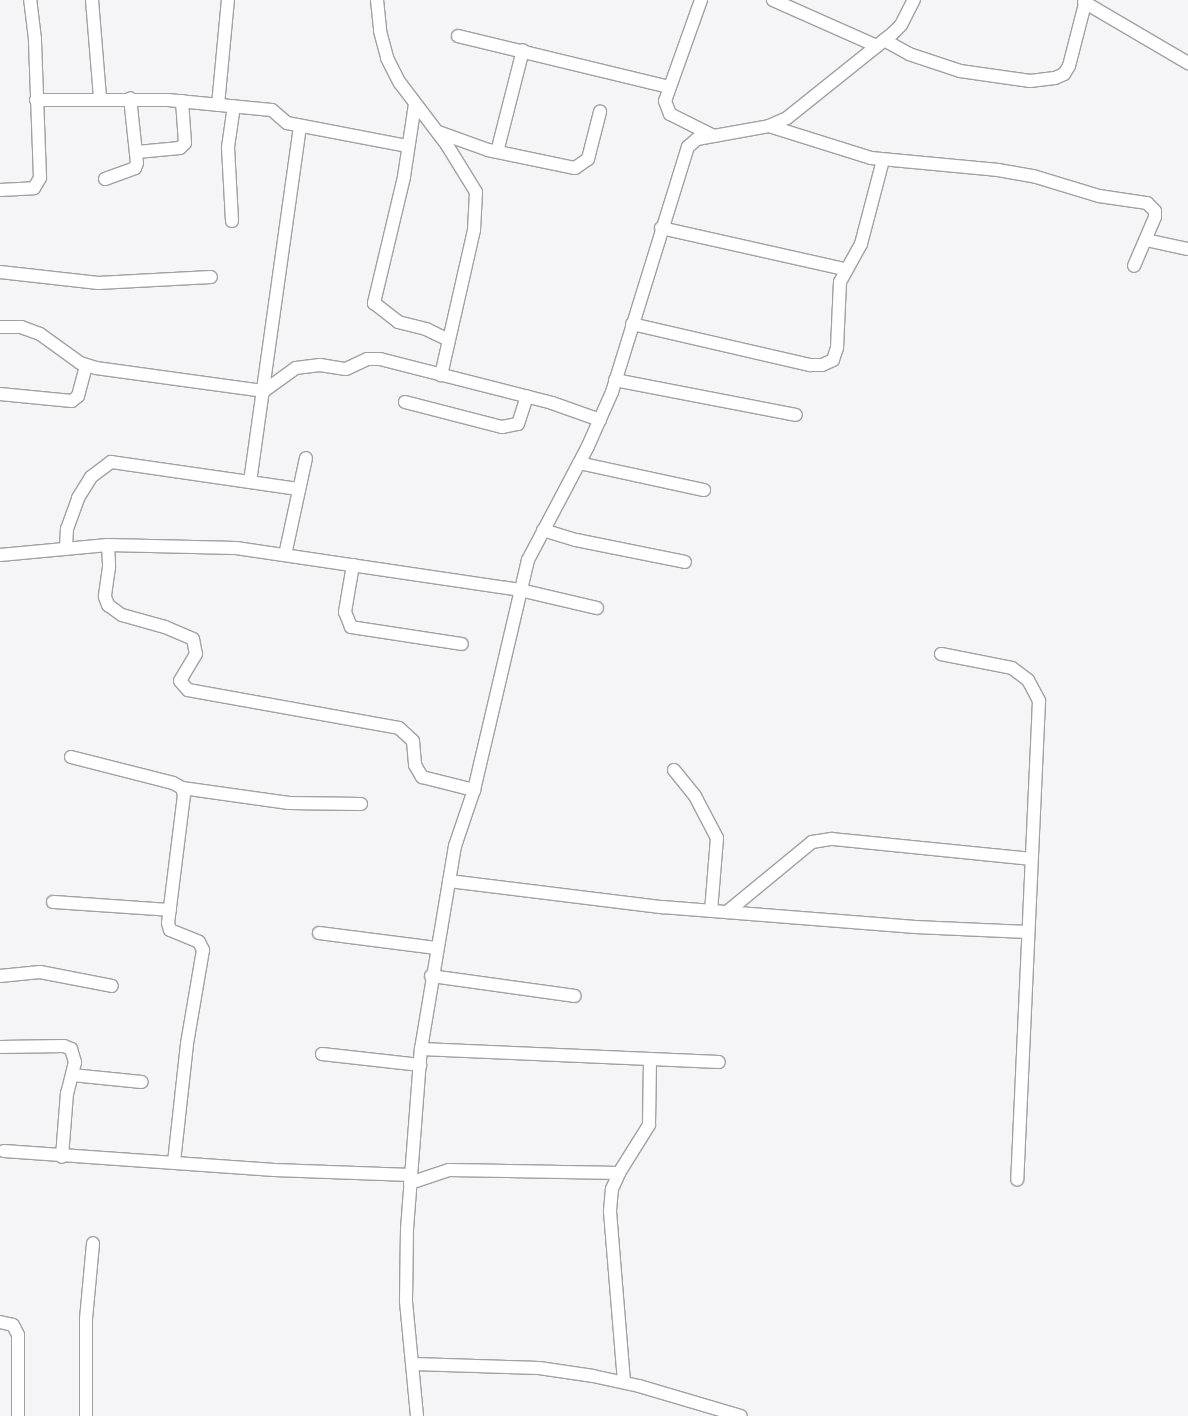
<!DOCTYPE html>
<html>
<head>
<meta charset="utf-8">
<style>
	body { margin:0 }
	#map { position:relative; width:1188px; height:1416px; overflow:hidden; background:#f5f5f8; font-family:"PT Sans Narrow",sans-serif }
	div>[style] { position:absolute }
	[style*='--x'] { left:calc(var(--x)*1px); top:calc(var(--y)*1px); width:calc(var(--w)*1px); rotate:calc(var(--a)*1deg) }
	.roads { filter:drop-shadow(1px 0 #a1a1a3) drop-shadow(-1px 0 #a1a1a3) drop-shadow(0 1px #a1a1a3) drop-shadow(0 -1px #a1a1a3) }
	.street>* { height:12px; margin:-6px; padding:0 6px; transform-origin:6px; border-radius:6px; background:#fff }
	span { translate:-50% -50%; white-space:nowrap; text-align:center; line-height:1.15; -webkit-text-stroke:4.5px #f5f5f8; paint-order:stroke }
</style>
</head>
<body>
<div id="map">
	<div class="roads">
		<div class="street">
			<i style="--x:92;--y:0;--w:98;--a:85.3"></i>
			<i style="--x:377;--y:0;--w:31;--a:84"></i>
			<i style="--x:380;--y:31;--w:28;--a:75"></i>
			<i style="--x:387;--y:58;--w:28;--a:63"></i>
			<i style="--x:400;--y:83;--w:78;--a:52.8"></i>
			<i style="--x:447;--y:145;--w:55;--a:58.3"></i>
			<i style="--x:476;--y:192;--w:38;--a:93"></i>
			<i style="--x:474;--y:230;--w:149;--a:102.8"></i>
			<i style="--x:701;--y:0;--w:107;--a:109.6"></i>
			<i style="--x:665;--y:101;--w:14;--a:69"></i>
			<i style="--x:670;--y:114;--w:47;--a:26.6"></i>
			<i style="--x:773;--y:0;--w:114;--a:23.9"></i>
			<i style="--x:1084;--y:2;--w:121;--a:30.4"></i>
			<i style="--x:458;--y:36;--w:217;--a:13.6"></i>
			<i style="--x:884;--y:40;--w:29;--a:29"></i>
			<i style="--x:909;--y:54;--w:54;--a:18.4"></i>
			<i style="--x:960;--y:71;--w:71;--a:8.1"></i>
			<i style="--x:1030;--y:81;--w:25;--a:-7"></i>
			<i style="--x:1055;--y:78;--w:10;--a:-24"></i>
			<i style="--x:1064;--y:74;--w:9;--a:-58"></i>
			<i style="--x:1069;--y:66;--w:68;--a:-75.6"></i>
			<i style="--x:36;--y:100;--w:132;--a:0"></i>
			<i style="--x:168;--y:100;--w:104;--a:5.5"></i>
			<i style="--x:272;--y:110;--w:20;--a:41"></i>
			<i style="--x:287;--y:123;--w:123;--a:10.8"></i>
			<i style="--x:415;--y:104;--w:74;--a:98.6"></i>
			<i style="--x:404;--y:177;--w:130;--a:103.4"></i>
			<i style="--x:374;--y:303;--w:31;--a:38"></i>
			<i style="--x:398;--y:322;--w:29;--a:14"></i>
			<i style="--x:426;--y:329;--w:25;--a:26"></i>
			<i style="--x:218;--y:105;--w:105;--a:-84.6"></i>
			<i style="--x:769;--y:126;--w:107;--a:17.4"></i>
			<i style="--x:871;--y:158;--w:128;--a:5.4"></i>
			<i style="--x:998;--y:170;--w:36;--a:10"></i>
			<i style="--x:1033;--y:176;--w:69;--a:16.9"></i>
			<i style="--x:1099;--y:196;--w:49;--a:8.3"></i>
			<i style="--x:1147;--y:203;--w:11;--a:45"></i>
			<i style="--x:1155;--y:211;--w:6;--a:90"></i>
			<i style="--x:1155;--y:217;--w:53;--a:113.2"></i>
			<i style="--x:438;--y:132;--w:53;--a:19.8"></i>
			<i style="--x:488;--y:150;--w:89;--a:11.7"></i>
			<i style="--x:575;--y:168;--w:16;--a:-35"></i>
			<i style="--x:588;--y:159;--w:49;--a:-75.7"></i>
			<i style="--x:137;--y:152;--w:43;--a:-5.3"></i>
			<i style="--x:180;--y:148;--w:7;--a:-45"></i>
			<i style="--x:185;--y:143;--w:42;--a:-94.1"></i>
			<i style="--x:497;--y:152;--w:105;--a:-75.7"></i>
			<i style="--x:105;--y:179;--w:32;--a:-20"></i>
			<i style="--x:135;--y:168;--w:5;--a:-68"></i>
			<i style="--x:137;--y:163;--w:65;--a:-96.1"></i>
			<i style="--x:0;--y:190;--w:34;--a:-3"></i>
			<i style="--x:34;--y:188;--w:12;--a:-59"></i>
			<i style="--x:40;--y:178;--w:139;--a:-92.1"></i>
			<i style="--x:35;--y:39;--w:39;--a:-97"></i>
			<i style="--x:232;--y:221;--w:74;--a:-93.1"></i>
			<i style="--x:228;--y:147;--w:41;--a:-81.7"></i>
			<i style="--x:661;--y:228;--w:189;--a:12.6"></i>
			<i style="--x:1146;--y:240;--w:43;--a:12.1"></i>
			<i style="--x:0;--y:272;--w:99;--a:6.4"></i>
			<i style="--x:98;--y:283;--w:113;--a:-3"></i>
			<i style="--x:632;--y:324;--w:183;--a:13"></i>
			<i style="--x:810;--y:365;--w:12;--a:0"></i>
			<i style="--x:822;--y:365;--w:12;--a:-24"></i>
			<i style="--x:833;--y:360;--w:13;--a:-72"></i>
			<i style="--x:837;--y:348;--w:66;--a:-87.4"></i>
			<i style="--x:840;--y:282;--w:43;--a:-61.1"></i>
			<i style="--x:861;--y:244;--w:87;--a:-75.3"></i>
			<i style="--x:0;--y:327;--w:21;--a:0"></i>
			<i style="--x:21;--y:327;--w:20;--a:20"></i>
			<i style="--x:40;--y:334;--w:49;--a:35.9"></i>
			<i style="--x:80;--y:363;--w:17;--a:17"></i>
			<i style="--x:96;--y:368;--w:170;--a:7.8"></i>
			<i style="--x:264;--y:391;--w:39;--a:-36"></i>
			<i style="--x:296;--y:368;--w:24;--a:-7"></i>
			<i style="--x:320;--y:365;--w:26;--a:9"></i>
			<i style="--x:346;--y:369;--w:23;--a:-25"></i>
			<i style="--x:367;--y:359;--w:13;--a:0"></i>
			<i style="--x:380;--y:359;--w:178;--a:14.3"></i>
			<i style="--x:552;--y:403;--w:51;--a:19.5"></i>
			<i style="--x:615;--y:380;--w:184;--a:10.9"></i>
			<i style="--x:0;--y:394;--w:72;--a:5.6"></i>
			<i style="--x:72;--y:401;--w:8;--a:-40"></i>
			<i style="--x:78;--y:396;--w:31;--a:-75"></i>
			<i style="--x:405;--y:402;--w:100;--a:14.5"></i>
			<i style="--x:502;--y:427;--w:16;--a:-11"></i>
			<i style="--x:518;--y:424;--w:29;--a:-72"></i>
			<i style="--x:579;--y:463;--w:128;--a:12.2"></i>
			<i style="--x:250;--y:482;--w:359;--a:-82"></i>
			<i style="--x:543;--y:530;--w:34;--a:17"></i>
			<i style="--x:576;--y:540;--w:111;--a:11.4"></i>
			<i style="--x:108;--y:545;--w:22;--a:87"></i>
			<i style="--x:109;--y:567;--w:30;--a:98"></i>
			<i style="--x:105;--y:597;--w:9;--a:69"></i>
			<i style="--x:108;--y:605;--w:17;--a:36"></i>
			<i style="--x:122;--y:615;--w:45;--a:15.6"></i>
			<i style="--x:165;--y:627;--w:30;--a:23"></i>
			<i style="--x:193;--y:639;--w:15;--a:79"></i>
			<i style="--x:196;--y:654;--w:31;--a:121"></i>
			<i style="--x:180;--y:681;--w:12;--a:48"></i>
			<i style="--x:188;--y:690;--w:214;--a:10.2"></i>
			<i style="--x:399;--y:728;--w:19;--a:43"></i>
			<i style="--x:413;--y:741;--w:24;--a:85"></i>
			<i style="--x:415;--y:765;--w:14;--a:60"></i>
			<i style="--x:422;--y:777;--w:54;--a:14"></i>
			<i style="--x:66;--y:547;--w:18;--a:-87"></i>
			<i style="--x:67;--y:529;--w:33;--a:-70"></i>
			<i style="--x:78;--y:498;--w:25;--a:-58"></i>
			<i style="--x:91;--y:477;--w:25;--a:-37"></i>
			<i style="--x:111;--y:462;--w:190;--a:8.2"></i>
			<i style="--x:0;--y:555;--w:108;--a:-5.3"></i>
			<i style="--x:108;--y:545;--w:128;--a:1.3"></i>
			<i style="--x:236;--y:548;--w:287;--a:8.4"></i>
			<i style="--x:520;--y:590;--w:79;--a:13.2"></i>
			<i style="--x:285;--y:555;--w:99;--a:-77.8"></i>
			<i style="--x:353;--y:565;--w:48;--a:99.7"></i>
			<i style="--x:345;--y:612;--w:16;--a:68"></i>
			<i style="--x:351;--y:627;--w:112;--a:8.7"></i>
			<i style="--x:941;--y:654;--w:72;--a:11.2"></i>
			<i style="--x:1012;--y:668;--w:20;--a:37"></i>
			<i style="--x:1028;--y:680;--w:24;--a:62"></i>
			<i style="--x:1039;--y:701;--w:479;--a:92.6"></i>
			<i style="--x:71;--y:757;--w:105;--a:14.3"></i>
			<i style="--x:173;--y:783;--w:10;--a:29"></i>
			<i style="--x:182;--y:788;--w:7;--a:74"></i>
			<i style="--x:184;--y:795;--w:129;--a:97.1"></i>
			<i style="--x:168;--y:923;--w:7;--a:74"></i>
			<i style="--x:170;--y:930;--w:31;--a:22"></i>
			<i style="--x:199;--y:942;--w:9;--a:63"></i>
			<i style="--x:203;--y:950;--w:95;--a:99.7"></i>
			<i style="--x:187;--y:1044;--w:118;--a:96.3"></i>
			<i style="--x:674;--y:770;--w:33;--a:51"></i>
			<i style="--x:695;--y:796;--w:47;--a:62.4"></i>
			<i style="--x:717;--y:838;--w:73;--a:94.7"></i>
			<i style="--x:182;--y:788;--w:108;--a:8"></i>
			<i style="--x:289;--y:803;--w:72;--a:0.8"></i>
			<i style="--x:449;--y:881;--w:215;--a:7"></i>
			<i style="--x:662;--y:907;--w:254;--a:4.5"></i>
			<i style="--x:915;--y:927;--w:112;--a:2.6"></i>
			<i style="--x:53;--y:902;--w:117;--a:3.9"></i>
			<i style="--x:727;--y:912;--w:110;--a:-39.5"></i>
			<i style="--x:812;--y:842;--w:20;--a:-9"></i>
			<i style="--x:832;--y:839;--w:200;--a:5.7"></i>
			<i style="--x:319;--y:933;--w:118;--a:7.3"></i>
			<i style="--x:0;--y:976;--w:40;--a:-5.7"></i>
			<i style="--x:40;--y:972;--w:73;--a:11"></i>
			<i style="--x:431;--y:976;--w:145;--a:7.9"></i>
			<i style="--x:0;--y:1047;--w:64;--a:-0.9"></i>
			<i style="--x:64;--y:1046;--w:8;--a:23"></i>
			<i style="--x:71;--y:1049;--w:14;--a:73"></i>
			<i style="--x:75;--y:1062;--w:32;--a:104"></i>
			<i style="--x:67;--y:1093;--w:64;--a:94.5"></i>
			<i style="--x:421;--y:1049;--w:298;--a:2.5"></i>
			<i style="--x:322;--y:1054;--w:99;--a:6.4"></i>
			<i style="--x:72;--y:1075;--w:70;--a:5.7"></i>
			<i style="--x:4;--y:1151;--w:271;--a:4"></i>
			<i style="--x:274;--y:1170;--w:137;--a:2.1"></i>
			<i style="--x:410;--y:1183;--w:41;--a:-18.4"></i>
			<i style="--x:449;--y:1170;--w:170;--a:1"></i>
			<i style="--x:0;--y:1322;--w:13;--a:13"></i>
			<i style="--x:13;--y:1325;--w:11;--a:63"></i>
			<i style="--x:18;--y:1335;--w:81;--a:90"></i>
			<i style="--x:413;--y:1364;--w:126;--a:1.8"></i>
			<i style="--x:539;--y:1368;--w:55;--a:8.4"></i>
			<i style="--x:593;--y:1376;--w:47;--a:12.3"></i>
			<i style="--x:639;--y:1386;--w:106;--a:16.4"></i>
			<i style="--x:624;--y:1382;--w:172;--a:-94.7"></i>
			<i style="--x:610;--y:1211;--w:22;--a:-85"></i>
			<i style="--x:612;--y:1189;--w:17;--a:-66"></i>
			<i style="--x:619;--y:1173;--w:57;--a:-58"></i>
			<i style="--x:649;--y:1125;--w:66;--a:-89.1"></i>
			<i style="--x:86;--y:1416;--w:97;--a:-90"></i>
			<i style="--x:86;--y:1319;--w:76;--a:-84.7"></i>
			<i style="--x:417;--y:1416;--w:116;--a:-95.5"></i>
			<i style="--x:406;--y:1301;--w:72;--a:-89.2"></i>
			<i style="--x:407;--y:1229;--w:181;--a:-85.6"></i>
			<i style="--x:421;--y:1049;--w:206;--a:-80.5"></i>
			<i style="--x:455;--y:846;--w:59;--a:-71.3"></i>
			<i style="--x:474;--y:790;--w:236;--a:-76.8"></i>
			<i style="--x:528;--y:560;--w:129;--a:-62.2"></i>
			<i style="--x:588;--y:446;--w:59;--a:-66"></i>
			<i style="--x:612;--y:392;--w:257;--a:-72.8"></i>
			<i style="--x:688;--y:147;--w:12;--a:-42"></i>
			<i style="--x:697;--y:139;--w:73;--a:-10.2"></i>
			<i style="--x:769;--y:126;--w:20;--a:-24"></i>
			<i style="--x:787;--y:118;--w:136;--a:-38.7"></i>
			<i style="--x:893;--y:33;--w:11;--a:-45"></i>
			<i style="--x:901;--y:25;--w:28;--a:-63"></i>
		</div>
	</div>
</div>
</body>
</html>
